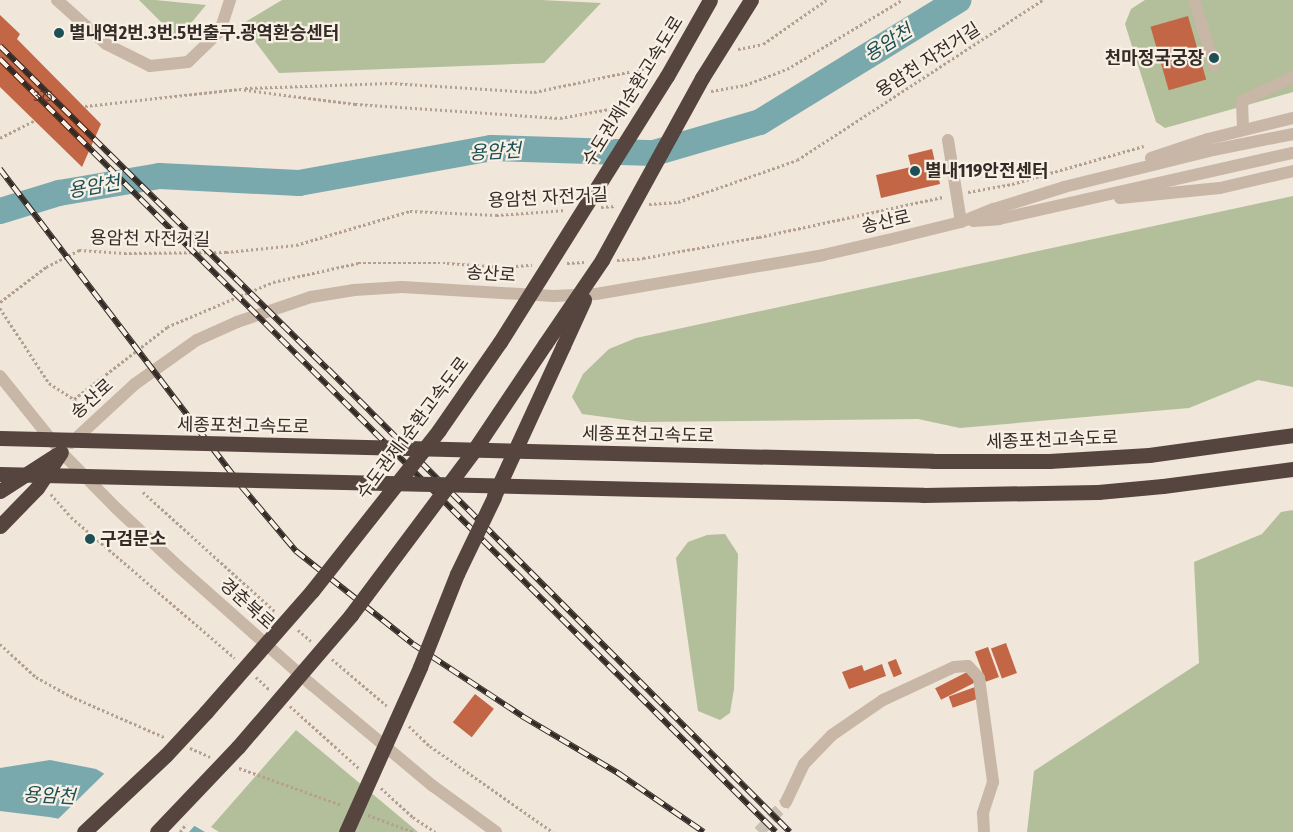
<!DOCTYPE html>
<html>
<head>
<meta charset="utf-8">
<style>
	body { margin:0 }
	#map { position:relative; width:1293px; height:832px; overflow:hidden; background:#f0e6d9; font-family:"Fira Sans Condensed","Noto Sans KR",sans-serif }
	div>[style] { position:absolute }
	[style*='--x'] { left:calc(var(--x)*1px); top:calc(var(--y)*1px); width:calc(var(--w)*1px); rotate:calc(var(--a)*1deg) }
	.green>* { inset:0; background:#b2bf9a }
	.water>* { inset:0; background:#79a9ad }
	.pier>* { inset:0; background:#f0e6d9 }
	.river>* { height:26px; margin:-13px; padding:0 13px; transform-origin:13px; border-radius:13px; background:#79a9ad }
	.building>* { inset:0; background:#c26645; transform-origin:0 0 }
	.minor-tunnel>* { height:12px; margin-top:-6px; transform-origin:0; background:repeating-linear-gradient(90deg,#cac1b5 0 12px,transparent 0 18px) }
	.path>* { height:2.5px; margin-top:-1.25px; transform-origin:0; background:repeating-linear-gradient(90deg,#b4a090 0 2.5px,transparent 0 5px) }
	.minor>* { height:12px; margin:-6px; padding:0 6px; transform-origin:6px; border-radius:6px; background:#c8b6a6 }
	.highway>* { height:15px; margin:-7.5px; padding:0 7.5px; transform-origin:7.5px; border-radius:7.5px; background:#55453e }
	.rail>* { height:5.5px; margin-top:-2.75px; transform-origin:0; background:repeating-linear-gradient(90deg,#f8f0e5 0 11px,#342b26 0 22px); box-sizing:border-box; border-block:1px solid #342b26 }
	.highway-bridge>* { height:15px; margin:-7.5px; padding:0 7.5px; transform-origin:7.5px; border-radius:7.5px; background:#55453e }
	.dots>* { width:14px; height:14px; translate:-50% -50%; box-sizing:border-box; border:2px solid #f8f0e5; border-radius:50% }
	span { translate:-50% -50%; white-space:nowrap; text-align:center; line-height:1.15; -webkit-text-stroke:4.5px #f8f0e5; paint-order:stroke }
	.number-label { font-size:15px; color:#583a2e }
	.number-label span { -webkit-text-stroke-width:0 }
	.poi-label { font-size:18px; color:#342b26; font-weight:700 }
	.left { translate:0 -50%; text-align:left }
	.right { translate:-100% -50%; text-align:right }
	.street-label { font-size:18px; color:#342b26 }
	.water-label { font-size:19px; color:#1d4f54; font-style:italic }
</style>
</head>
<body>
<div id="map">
	<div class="green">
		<i style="clip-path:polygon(139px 0,155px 0,206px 5px,178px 39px)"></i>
		<i style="clip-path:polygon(282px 0,541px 0,601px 3px,544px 63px,279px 73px,242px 24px)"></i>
		<i style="clip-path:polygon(1145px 0,1293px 0,1293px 92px,1165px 128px,1156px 122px,1125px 24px,1131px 9px)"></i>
		<i style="clip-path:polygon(1293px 196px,1293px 387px,1258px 380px,1189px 408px,960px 428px,918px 419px,642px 422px,582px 414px,572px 397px,583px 374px,609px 349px,636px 338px)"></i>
		<i style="clip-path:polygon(1293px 510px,1293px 832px,1027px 832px,1034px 771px,1199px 663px,1194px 562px,1262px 534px,1281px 512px)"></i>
		<i style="clip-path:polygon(725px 534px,738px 554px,734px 689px,730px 713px,720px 720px,698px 711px,676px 558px,688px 542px,707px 535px)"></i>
		<i style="clip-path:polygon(296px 730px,418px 832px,219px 832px,211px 827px)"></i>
	</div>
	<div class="water">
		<i style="clip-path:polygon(50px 760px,96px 769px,205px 832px,132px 832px,49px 817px,0 811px,0 768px)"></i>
	</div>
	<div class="pier">
		<i style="clip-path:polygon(106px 772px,196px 824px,189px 832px,118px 832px,56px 821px)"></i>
	</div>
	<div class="river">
		<i style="--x:0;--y:211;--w:62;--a:-17"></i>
		<i style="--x:59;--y:193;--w:102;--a:-9.6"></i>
		<i style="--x:160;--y:176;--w:139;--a:2.9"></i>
		<i style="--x:299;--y:183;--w:195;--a:-10.3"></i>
		<i style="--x:491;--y:148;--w:163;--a:1.8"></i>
		<i style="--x:654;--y:153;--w:110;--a:-16.3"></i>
		<i style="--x:760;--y:122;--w:233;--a:-31.6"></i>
	</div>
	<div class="building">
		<i style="clip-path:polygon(0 15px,20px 34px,17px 39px,101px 124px,82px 167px,0 87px)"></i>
		<i style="left:1188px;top:16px;width:66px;height:39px;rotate:74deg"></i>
		<i style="clip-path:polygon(932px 149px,940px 184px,881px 198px,876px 175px,911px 167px,908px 155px)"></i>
		<i style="left:1006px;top:643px;width:32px;height:16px;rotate:70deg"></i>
		<i style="left:988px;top:647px;width:32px;height:14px;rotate:70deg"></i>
		<i style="left:896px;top:659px;width:16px;height:9px;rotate:68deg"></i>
		<i style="clip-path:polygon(882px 664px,886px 676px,849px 689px,842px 672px,862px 665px,864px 671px)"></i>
		<i style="left:969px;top:671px;width:13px;height:38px;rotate:63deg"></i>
		<i style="left:975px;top:687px;width:12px;height:28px;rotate:70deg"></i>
		<i style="left:475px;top:694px;width:24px;height:36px;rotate:38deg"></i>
	</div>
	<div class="minor-tunnel">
		<i style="--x:759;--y:832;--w:40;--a:-48"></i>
	</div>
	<div class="path">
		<i style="--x:738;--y:49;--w:25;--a:-11"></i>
		<i style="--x:763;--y:44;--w:77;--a:-34.9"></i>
		<i style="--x:245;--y:88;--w:145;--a:-2"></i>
		<i style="--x:390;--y:83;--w:144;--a:3.6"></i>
		<i style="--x:534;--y:92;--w:125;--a:-12"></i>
		<i style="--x:711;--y:91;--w:35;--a:-10"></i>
		<i style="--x:745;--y:85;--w:45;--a:-20.9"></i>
		<i style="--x:787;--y:69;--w:134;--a:-31"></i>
		<i style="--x:85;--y:106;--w:155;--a:-6.3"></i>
		<i style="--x:239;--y:89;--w:117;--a:7.4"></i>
		<i style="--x:355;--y:104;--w:205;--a:3.9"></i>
		<i style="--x:560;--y:118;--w:73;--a:-10.2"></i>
		<i style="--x:0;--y:138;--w:38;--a:-27"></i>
		<i style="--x:968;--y:192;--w:45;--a:-10.3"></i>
		<i style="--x:1012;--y:184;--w:137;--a:-16.1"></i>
		<i style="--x:649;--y:204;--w:29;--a:-4"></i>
		<i style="--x:678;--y:202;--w:126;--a:-19.4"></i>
		<i style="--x:797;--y:160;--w:293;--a:-33.1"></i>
		<i style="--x:601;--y:207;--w:15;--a:-4"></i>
		<i style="--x:617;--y:260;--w:26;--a:-4"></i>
		<i style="--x:643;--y:258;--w:118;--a:-10.3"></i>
		<i style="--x:759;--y:237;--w:188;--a:-12.3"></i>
		<i style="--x:567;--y:263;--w:17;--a:-3"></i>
		<i style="--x:0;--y:302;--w:58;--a:-37.3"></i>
		<i style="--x:46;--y:267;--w:37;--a:-27"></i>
		<i style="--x:79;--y:250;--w:45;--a:3.8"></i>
		<i style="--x:124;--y:253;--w:102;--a:-0.6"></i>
		<i style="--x:226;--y:252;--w:70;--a:-5.7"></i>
		<i style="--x:296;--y:245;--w:119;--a:-16.6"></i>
		<i style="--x:410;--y:211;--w:86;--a:2.7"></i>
		<i style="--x:496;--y:215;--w:70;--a:-4.1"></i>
		<i style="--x:0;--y:308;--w:90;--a:56.8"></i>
		<i style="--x:49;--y:383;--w:30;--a:33"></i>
		<i style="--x:74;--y:399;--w:18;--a:56"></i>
		<i style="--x:74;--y:399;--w:118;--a:-37.7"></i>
		<i style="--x:167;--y:327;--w:115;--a:-23"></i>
		<i style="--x:273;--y:282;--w:87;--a:-12.6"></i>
		<i style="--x:358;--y:263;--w:89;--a:0"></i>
		<i style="--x:447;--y:263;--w:54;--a:4.2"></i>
		<i style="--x:501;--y:267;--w:31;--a:-4"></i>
		<i style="--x:143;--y:492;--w:179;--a:42.1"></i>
		<i style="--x:51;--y:494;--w:30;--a:49"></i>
		<i style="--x:71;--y:517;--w:216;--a:40.7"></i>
		<i style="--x:298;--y:630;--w:17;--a:40"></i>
		<i style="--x:0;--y:644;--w:49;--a:42.5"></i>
		<i style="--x:36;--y:677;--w:39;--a:29"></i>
		<i style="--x:70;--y:696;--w:103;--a:23.6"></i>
		<i style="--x:332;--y:659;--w:72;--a:40.5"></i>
		<i style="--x:256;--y:677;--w:19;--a:43"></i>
		<i style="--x:290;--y:706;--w:94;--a:42"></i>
		<i style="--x:409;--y:726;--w:29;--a:44"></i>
		<i style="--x:430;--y:746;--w:150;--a:35"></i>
		<i style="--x:190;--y:748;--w:22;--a:24"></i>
		<i style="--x:239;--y:768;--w:109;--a:19.8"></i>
		<i style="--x:381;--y:788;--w:43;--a:42.2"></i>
		<i style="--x:413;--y:817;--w:27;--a:34"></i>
		<i style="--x:368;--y:815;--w:49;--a:20.3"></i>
		<i style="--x:180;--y:832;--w:10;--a:-53"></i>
	</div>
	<div class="minor">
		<i style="--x:57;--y:0;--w:66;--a:41.9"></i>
		<i style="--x:106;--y:44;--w:49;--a:26.6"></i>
		<i style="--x:150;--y:66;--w:38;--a:-6"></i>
		<i style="--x:188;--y:62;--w:45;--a:-44.1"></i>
		<i style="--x:220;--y:31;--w:33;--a:-72"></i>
		<i style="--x:1194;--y:0;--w:68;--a:72.9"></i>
		<i style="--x:1243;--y:129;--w:28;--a:-92"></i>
		<i style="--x:1242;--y:101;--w:56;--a:-25.2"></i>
		<i style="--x:948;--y:140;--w:83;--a:81"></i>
		<i style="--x:1151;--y:158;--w:60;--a:-18.4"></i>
		<i style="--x:1208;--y:139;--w:88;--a:-13.9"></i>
		<i style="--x:1120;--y:198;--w:100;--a:-5.7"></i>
		<i style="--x:1220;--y:188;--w:75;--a:-13.1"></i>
		<i style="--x:973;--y:221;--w:26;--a:-4"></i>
		<i style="--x:999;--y:219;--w:301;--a:-12.7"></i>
		<i style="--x:0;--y:376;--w:97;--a:51.2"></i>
		<i style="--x:61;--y:452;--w:78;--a:45.5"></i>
		<i style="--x:116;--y:508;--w:86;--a:43.1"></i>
		<i style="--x:179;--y:567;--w:178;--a:41.6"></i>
		<i style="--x:312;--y:685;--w:158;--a:39.9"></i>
		<i style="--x:433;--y:786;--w:78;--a:36.1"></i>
		<i style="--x:71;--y:443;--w:87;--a:-42.7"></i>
		<i style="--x:135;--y:384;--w:76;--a:-35.4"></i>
		<i style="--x:197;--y:340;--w:44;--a:-24.2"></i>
		<i style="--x:237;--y:322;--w:78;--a:-18.7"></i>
		<i style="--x:311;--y:297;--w:44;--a:-9.2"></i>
		<i style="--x:354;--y:290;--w:48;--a:-3.6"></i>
		<i style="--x:402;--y:287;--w:152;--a:3.4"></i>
		<i style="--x:554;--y:296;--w:42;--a:-2.7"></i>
		<i style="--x:596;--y:294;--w:230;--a:-9.7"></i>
		<i style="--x:823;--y:255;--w:67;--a:-13"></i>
		<i style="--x:888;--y:240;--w:75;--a:-13.9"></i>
		<i style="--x:961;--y:222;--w:35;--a:-22"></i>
		<i style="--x:994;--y:209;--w:73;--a:-17.4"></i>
		<i style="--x:1064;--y:187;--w:154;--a:-13.9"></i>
		<i style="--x:1213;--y:150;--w:82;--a:-11.3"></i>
		<i style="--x:786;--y:802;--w:42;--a:-64.7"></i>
		<i style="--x:804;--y:764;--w:40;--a:-46"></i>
		<i style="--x:832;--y:735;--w:62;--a:-34.5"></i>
		<i style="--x:883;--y:700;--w:78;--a:-24.9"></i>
		<i style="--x:954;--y:667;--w:14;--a:-4"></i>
		<i style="--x:968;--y:666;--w:16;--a:47"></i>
		<i style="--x:979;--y:678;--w:105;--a:82.3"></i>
		<i style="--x:993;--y:782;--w:33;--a:108"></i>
		<i style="--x:983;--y:813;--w:19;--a:87"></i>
	</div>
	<div class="highway">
		<i style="--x:439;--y:430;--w:107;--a:-55.3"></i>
		<i style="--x:472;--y:453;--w:131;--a:-56.2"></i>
		<i style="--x:656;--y:454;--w:277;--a:1.4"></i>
		<i style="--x:933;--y:461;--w:116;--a:0"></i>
		<i style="--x:1049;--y:461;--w:100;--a:-3.4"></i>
		<i style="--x:1149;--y:455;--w:145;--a:-7.9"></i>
		<i style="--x:644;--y:489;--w:279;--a:1.2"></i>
		<i style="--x:923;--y:495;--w:175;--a:-1"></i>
		<i style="--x:1098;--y:492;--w:65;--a:-5.3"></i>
		<i style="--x:1163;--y:486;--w:131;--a:-7.5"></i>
		<i style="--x:0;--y:491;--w:67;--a:-32.7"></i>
		<i style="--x:494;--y:496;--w:165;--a:-65.3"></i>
		<i style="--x:0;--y:526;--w:53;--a:-45.8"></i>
		<i style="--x:37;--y:488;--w:43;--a:-56.3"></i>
	</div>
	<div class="rail">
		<i style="--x:0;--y:46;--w:460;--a:44.6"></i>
		<i style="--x:328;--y:369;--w:654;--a:45.06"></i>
		<i style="--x:0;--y:59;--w:1095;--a:44.89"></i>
		<i style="--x:0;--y:169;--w:400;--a:52.7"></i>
		<i style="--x:242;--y:487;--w:84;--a:49.8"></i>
		<i style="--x:296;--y:551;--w:149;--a:38.5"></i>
		<i style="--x:413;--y:644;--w:131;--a:33.4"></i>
		<i style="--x:522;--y:716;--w:112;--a:30.7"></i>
		<i style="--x:618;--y:773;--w:104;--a:34.5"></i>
	</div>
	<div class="highway-bridge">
		<i style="--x:500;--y:342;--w:314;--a:-57.9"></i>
		<i style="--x:667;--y:76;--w:87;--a:-60.5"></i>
		<i style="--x:545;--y:344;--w:102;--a:-55.8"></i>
		<i style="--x:602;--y:260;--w:208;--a:-61.2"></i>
		<i style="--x:702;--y:78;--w:92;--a:-57.9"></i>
		<i style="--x:563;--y:346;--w:51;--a:-65.5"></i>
		<i style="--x:0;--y:438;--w:656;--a:1.4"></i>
		<i style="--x:0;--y:474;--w:644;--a:1.33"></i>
		<i style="--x:84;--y:832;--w:112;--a:-43.2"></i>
		<i style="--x:166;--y:755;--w:59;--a:-47.1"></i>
		<i style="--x:206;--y:712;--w:161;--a:-48.8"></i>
		<i style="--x:312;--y:591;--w:205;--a:-51.7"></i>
		<i style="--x:157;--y:832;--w:117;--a:-46.4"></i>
		<i style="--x:238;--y:747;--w:174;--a:-49.4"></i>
		<i style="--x:351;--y:615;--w:202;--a:-53.2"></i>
		<i style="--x:346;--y:832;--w:181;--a:-65.8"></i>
		<i style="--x:420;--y:667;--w:100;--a:-68.3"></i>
		<i style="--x:457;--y:574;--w:85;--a:-64.3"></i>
	</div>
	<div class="dots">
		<i style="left:59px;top:33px;background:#1d4f54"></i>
		<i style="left:1214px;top:58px;background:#1d4f54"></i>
		<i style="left:915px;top:171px;background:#1d4f54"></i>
		<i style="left:90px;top:539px;background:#1d4f54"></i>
	</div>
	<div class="number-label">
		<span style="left:43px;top:97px">375</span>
	</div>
	<div class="poi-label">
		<span class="left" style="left:69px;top:33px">별내역2번.3번.5번출구.광역환승센터</span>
		<span class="right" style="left:1204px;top:58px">천마정국궁장</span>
		<span class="left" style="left:925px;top:171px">별내119안전센터</span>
		<span class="left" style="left:100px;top:539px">구검문소</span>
	</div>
	<div class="street-label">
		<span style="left:928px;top:60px;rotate:-33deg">용암천 자전거길</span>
		<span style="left:633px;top:91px;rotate:-58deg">수도권제1순환고속도로</span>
		<span style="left:548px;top:198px;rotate:-3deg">용암천 자전거길</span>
		<span style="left:886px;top:222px;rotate:-13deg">송산로</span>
		<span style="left:150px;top:239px;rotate:1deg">용암천 자전거길</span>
		<span style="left:491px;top:274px;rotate:4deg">송산로</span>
		<span style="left:92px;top:399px;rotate:-42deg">송산로</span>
		<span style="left:243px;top:426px;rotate:1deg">세종포천고속도로</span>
		<span style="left:413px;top:428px;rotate:-53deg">수도권제1순환고속도로</span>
		<span style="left:648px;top:435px;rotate:1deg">세종포천고속도로</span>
		<span style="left:1052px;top:440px;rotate:-2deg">세종포천고속도로</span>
		<span style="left:247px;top:604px;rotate:42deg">경춘북로</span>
	</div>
	<div class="water-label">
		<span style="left:888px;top:43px;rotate:-32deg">용암천</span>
		<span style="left:495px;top:152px;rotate:-3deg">용암천</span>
		<span style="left:94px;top:187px;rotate:-10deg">용암천</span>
		<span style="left:49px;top:796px;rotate:3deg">용암천</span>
	</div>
</div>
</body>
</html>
